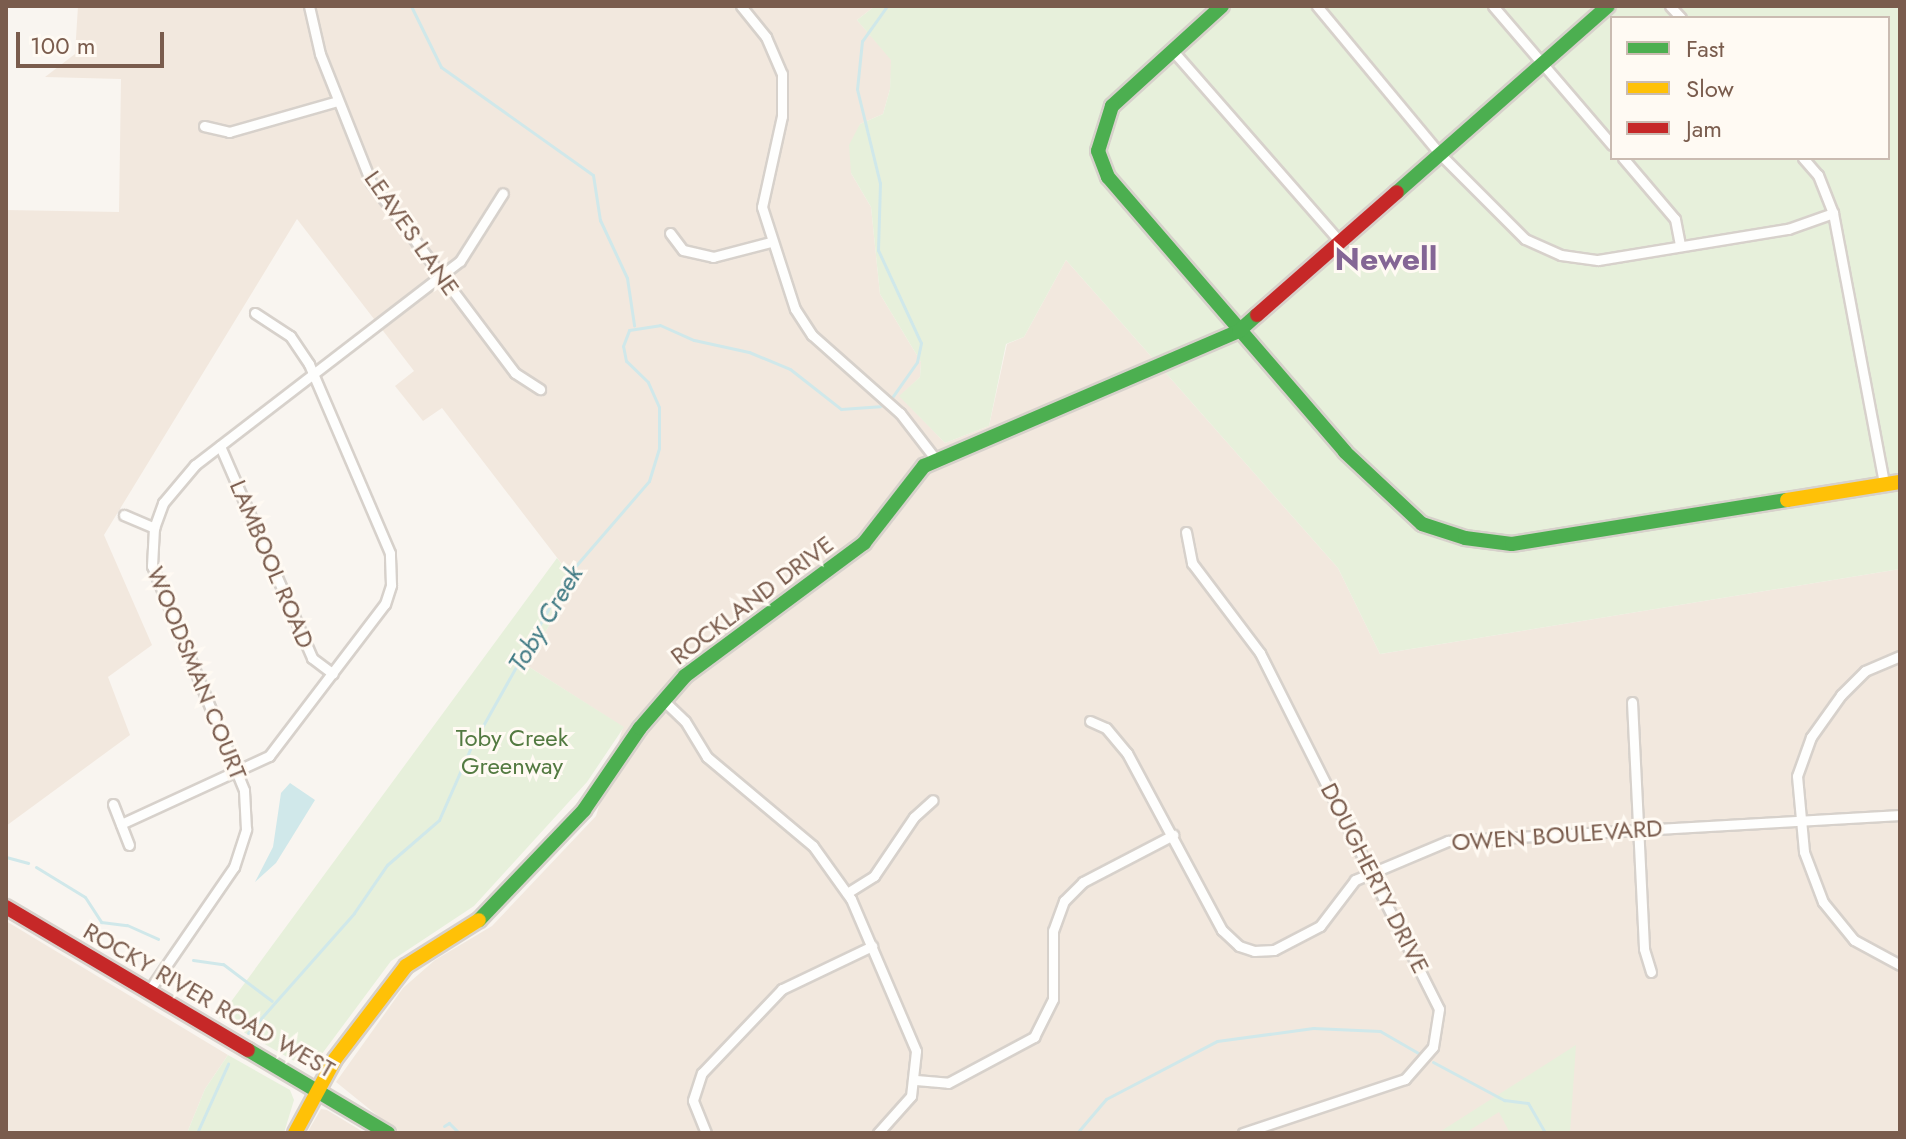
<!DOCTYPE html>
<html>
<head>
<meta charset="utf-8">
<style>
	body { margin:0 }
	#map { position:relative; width:1906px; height:1139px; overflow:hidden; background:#f9f5f0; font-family:Jost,sans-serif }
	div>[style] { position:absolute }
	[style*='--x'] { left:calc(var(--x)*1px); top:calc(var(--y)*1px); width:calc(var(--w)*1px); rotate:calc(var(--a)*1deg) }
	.residential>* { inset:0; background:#f2e8de }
	.green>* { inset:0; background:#e7f0db }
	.water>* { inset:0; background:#d0e8ea }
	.stream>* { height:3px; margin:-1.5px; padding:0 1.5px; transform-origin:1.5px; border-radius:1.5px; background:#d0e8ea }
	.roads { filter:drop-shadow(2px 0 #d7d1cb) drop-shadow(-2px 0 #d7d1cb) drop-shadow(0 2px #d7d1cb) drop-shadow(0 -2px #d7d1cb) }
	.street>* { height:9px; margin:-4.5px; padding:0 4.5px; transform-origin:4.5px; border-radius:4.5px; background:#fefefd }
	.fast>* { height:14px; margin:-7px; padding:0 7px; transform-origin:7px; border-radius:7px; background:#4caf50 }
	.slow>* { height:14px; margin:-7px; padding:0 7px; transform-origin:7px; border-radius:7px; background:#ffc107 }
	.jam>* { height:14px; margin:-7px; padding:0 7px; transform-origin:7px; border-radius:7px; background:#c62828 }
	span { translate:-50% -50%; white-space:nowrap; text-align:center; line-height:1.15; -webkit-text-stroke:6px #fffaf3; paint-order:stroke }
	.street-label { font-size:24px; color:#7a5c4d }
	.park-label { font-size:24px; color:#537a41 }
	.water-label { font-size:26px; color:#437c86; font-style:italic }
	.district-label { font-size:32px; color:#846695; font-weight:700 }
	.frame { position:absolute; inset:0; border:8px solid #7a5c4d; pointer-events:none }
	.legend { position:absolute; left:1610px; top:16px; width:280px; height:144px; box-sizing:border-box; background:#fffaf3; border:2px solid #cabbb1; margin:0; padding:10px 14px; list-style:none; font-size:24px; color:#7a5c4d }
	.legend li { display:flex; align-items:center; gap:16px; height:40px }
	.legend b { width:40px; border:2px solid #cabbb1 }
	.scale { position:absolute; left:16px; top:32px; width:148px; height:36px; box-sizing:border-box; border:4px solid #7a5c4d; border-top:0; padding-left:10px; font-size:24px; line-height:28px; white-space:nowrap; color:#7a5c4d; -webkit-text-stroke:6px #fffaf3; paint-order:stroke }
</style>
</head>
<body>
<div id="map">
	<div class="residential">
		<i style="clip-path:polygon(78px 6px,875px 6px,857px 20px,892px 60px,890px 89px,883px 114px,860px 124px,851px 173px,871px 207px,880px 294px,921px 362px,920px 377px,900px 396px,945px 443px,989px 426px,1007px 344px,1024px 337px,1066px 260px,1338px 568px,1380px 654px,1900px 569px,1900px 1133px,399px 1133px,336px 1082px,403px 988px,435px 960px,492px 926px,596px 816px,623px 727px,526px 665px,575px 581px,442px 408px,423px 421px,395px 386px,414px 371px,297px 219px,104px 535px,152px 645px,108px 677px,130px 735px,6px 826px,6px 210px,119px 212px,121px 79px,45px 77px,75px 54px)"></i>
		<i style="clip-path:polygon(6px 921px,228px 1055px,205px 1089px,187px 1133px,6px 1133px)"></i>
		<i style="clip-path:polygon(321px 1109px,327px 1110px,365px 1133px,307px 1133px)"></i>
	</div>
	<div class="green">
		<i style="clip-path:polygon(evenodd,875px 6px,1900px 6px,1900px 569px,1380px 654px,1338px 568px,1066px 260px,1024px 337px,1006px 344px,989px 426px,945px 443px,899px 396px,920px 377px,921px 362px,880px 294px,871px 207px,851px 173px,849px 145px,860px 124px,883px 114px,890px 89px,891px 60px,857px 20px,875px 6px,1612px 18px,1888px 18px,1888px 158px,1612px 158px,1612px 18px)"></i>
		<i style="clip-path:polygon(557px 558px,575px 581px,526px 665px,624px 727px,587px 782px,474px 906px,391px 961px,310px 1070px,219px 1018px)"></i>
		<i style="clip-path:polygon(1576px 1045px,1570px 1133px,1510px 1133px,1499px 1112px,1465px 1133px,1438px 1133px)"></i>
		<i style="clip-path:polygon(228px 1055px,290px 1090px,294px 1100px,284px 1133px,187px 1133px,205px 1089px)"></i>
	</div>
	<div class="water">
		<i style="clip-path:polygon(290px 783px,315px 800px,276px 863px,255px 882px,273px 847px,281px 793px)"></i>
	</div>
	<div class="stream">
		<i style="--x:411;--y:6;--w:68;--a:63.8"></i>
		<i style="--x:441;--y:67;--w:186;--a:35.4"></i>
		<i style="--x:593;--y:175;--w:46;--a:81.2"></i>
		<i style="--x:600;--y:220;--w:64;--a:65"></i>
		<i style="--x:627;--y:278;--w:48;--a:81.5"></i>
		<i style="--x:887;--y:6;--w:43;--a:125.5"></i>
		<i style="--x:862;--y:41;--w:48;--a:95.9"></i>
		<i style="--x:857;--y:89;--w:97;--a:76.3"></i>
		<i style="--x:880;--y:183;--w:67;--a:91.7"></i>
		<i style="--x:878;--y:250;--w:102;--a:65.2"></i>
		<i style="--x:921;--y:343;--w:19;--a:102"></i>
		<i style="--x:917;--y:362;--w:42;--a:125.2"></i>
		<i style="--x:6;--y:857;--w:23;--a:15"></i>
		<i style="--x:36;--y:867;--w:57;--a:31.5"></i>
		<i style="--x:85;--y:897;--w:30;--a:57"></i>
		<i style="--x:101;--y:922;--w:26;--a:7"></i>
		<i style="--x:127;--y:925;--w:34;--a:24"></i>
		<i style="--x:193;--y:960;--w:30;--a:8"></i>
		<i style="--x:223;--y:964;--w:61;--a:37.1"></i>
		<i style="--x:248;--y:1033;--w:160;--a:-48.5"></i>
		<i style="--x:354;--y:913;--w:58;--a:-55.5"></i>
		<i style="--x:387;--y:865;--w:69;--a:-40.9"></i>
		<i style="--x:439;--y:820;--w:80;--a:-66.3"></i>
		<i style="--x:471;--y:747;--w:196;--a:-60.7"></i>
		<i style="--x:567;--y:576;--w:125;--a:-49.2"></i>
		<i style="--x:649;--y:481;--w:34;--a:-73"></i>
		<i style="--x:659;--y:448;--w:41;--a:-90"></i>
		<i style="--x:659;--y:407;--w:27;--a:-114"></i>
		<i style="--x:648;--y:382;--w:30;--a:-136"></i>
		<i style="--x:626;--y:361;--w:15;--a:-101"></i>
		<i style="--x:623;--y:346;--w:17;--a:-69"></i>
		<i style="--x:629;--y:330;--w:31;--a:-9"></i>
		<i style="--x:660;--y:325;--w:37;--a:24"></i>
		<i style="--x:694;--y:340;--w:56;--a:12.3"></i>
		<i style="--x:749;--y:352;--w:44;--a:22.5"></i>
		<i style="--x:790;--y:369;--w:65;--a:38.1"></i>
		<i style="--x:841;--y:409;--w:39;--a:-4"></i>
		<i style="--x:1433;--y:1062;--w:81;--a:28.2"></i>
		<i style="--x:1504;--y:1100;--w:24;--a:7"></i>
		<i style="--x:1528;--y:1103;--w:34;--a:60"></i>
		<i style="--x:444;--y:1126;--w:6;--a:-31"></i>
		<i style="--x:449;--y:1123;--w:14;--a:45"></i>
		<i style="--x:197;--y:1133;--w:76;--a:-65.8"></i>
		<i style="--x:1077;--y:1133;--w:45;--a:-49.5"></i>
		<i style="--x:1106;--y:1099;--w:125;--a:-27.6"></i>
		<i style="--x:1217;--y:1041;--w:97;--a:-7.7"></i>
		<i style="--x:1313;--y:1028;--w:67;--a:2.6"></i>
		<i style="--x:1380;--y:1031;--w:46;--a:29.9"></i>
	</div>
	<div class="roads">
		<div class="street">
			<i style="--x:309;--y:6;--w:49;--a:77.1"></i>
			<i style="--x:320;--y:54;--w:138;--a:68.3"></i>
			<i style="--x:371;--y:182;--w:239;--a:53"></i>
			<i style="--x:515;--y:373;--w:30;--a:33"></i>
			<i style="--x:741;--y:6;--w:40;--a:51"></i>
			<i style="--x:766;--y:37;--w:40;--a:66.6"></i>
			<i style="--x:782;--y:74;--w:42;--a:90"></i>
			<i style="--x:782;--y:116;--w:93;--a:102.4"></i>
			<i style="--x:762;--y:207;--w:107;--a:72.1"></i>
			<i style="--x:795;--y:309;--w:31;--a:57"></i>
			<i style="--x:812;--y:335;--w:118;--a:41.6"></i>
			<i style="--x:900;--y:413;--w:61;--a:52.4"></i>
			<i style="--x:1317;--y:6;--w:192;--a:50.3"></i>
			<i style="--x:1440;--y:154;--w:120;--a:45"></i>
			<i style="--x:1525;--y:239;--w:39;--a:24"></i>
			<i style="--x:1561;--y:255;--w:37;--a:8"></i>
			<i style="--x:1598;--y:260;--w:193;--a:-9.3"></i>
			<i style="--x:1788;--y:229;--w:48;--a:-19.6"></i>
			<i style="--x:1493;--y:6;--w:183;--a:49.4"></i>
			<i style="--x:1670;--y:6;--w:16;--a:47"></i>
			<i style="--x:1173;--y:51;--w:254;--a:48.8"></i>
			<i style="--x:204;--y:126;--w:26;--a:13"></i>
			<i style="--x:229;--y:132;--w:113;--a:-15.9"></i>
			<i style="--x:1623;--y:158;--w:80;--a:49.6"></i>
			<i style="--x:1675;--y:219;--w:26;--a:79"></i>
			<i style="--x:1803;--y:158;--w:23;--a:49"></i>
			<i style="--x:1818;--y:175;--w:41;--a:68.5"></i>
			<i style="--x:1833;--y:213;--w:276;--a:79.3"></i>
			<i style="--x:670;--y:233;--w:21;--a:53"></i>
			<i style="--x:683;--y:250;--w:31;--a:13"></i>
			<i style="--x:713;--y:257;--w:60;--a:-14.5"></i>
			<i style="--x:220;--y:446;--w:231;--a:66.5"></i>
			<i style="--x:312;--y:658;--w:26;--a:37"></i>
			<i style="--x:124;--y:515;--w:33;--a:23"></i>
			<i style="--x:1186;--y:532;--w:32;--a:79"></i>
			<i style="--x:1192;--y:563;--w:113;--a:52.9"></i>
			<i style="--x:1260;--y:653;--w:398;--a:63.3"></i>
			<i style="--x:1439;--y:1009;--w:38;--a:99"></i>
			<i style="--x:1433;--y:1047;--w:43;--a:131.2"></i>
			<i style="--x:1405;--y:1079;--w:171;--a:161.6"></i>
			<i style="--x:1900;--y:656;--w:38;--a:157"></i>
			<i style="--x:1865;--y:671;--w:34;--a:135"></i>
			<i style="--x:1841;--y:695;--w:52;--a:125.5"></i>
			<i style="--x:1811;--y:737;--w:41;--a:109.7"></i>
			<i style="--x:1797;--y:776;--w:76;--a:84.7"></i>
			<i style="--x:1804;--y:852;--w:53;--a:69.2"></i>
			<i style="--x:1823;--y:902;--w:49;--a:50.8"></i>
			<i style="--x:1854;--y:940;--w:52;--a:28.5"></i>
			<i style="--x:663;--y:700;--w:30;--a:44"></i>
			<i style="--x:685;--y:721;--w:42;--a:58.6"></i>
			<i style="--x:707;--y:757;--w:138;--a:40"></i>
			<i style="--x:813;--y:846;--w:65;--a:54.4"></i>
			<i style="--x:851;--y:899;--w:165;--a:66.8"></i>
			<i style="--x:916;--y:1051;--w:45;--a:96.3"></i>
			<i style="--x:911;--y:1096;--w:50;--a:131.7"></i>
			<i style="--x:1632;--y:702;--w:247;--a:87.2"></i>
			<i style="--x:1644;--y:949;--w:24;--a:73"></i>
			<i style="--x:1090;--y:721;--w:17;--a:24"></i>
			<i style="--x:1106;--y:728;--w:33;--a:50"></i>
			<i style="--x:1127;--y:753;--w:201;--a:61.8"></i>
			<i style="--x:1222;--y:930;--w:23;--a:43"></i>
			<i style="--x:1239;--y:946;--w:16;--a:18"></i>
			<i style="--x:1254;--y:951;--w:20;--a:-3"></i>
			<i style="--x:1274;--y:950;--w:52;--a:-27.6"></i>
			<i style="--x:1320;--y:926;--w:58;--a:-52.7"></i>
			<i style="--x:1355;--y:880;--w:101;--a:-22.8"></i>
			<i style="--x:1448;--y:841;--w:453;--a:-3.3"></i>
			<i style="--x:113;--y:804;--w:44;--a:68.7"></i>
			<i style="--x:121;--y:824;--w:163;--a:-24.7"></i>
			<i style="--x:269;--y:756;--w:191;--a:-52.7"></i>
			<i style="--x:385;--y:604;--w:20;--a:-72"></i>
			<i style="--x:391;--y:585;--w:32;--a:-92"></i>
			<i style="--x:390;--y:553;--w:206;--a:-113.2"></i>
			<i style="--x:309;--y:364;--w:34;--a:-124"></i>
			<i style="--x:290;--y:336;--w:42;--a:-146.7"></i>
			<i style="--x:847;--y:893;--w:32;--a:-32"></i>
			<i style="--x:874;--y:876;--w:71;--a:-55.9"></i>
			<i style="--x:914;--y:817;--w:25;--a:-42"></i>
			<i style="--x:148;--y:992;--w:152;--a:-55.5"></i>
			<i style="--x:234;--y:867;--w:40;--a:-72"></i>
			<i style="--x:246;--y:829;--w:39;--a:-93"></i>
			<i style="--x:244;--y:790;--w:242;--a:-112.3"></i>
			<i style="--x:152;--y:566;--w:38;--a:-87"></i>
			<i style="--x:154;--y:528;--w:27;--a:-70"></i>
			<i style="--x:163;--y:503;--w:50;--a:-49.9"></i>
			<i style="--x:195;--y:465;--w:334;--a:-37.6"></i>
			<i style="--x:460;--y:261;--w:80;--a:-57.7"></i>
			<i style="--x:916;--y:1080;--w:32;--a:5"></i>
			<i style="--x:948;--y:1083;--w:98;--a:-28.1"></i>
			<i style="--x:1034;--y:1037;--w:42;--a:-63.4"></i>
			<i style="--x:1053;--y:999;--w:68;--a:-90"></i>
			<i style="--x:1053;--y:931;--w:32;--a:-70"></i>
			<i style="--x:1064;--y:901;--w:27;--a:-45"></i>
			<i style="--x:1083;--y:882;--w:102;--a:-27.6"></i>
			<i style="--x:706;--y:1133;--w:35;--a:-112"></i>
			<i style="--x:693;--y:1100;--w:28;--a:-72"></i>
			<i style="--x:702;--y:1073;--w:116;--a:-46.4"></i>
			<i style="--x:782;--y:989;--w:100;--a:-25.5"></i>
		</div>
		<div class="fast">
			<i style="--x:1222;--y:6;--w:149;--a:137.7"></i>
			<i style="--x:1112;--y:106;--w:47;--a:107.3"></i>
			<i style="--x:1098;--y:151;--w:28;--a:69"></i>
			<i style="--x:1108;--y:177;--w:363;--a:49.2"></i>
			<i style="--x:1345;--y:452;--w:105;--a:43.1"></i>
			<i style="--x:1422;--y:524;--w:45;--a:18"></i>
			<i style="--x:1465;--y:538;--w:47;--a:7.3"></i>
			<i style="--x:1512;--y:544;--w:278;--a:-9.1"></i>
			<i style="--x:1397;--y:192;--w:281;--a:-41.4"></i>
			<i style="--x:479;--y:920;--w:152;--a:-46.3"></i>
			<i style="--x:584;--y:810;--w:99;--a:-55.7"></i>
			<i style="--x:640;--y:728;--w:69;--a:-49.1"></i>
			<i style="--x:685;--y:676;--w:223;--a:-36.6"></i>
			<i style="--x:864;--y:543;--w:98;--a:-52.1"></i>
			<i style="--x:924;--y:466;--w:343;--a:-23.2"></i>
			<i style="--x:1239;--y:331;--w:24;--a:-42"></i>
			<i style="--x:248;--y:1050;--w:163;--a:30.7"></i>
		</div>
		<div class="slow">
			<i style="--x:1787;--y:500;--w:114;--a:-9.1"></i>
			<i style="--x:295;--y:1133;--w:84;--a:-61.6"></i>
			<i style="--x:335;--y:1059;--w:117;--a:-52.6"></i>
			<i style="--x:406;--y:966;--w:86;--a:-32.2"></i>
		</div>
		<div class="jam">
			<i style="--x:1257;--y:315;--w:186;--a:-41.3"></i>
			<i style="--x:6;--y:907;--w:281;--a:30.6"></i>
		</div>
	</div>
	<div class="street-label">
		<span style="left:412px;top:233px;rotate:55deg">LEAVES LANE</span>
		<span style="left:272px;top:564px;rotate:67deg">LAMBOOL ROAD</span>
		<span style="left:752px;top:600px;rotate:-37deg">ROCKLAND DRIVE</span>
		<span style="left:197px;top:673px;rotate:68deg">WOODSMAN COURT</span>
		<span style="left:1557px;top:835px;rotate:-4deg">OWEN BOULEVARD</span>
		<span style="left:1375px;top:878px;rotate:63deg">DOUGHERTY DRIVE</span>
		<span style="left:209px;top:1000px;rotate:30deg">ROCKY RIVER ROAD WEST</span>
	</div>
	<div class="park-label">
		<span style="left:512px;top:752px">Toby Creek<br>Greenway</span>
	</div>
	<div class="water-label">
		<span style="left:546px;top:619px;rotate:-59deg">Toby Creek</span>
	</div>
	<div class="district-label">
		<span style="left:1386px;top:259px">Newell</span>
	</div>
	<div class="frame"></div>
	<ul class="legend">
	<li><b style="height:10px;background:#4caf50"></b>Fast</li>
	<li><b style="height:10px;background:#ffc107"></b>Slow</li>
	<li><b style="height:10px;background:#c62828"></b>Jam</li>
	</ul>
	<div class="scale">100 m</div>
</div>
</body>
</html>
